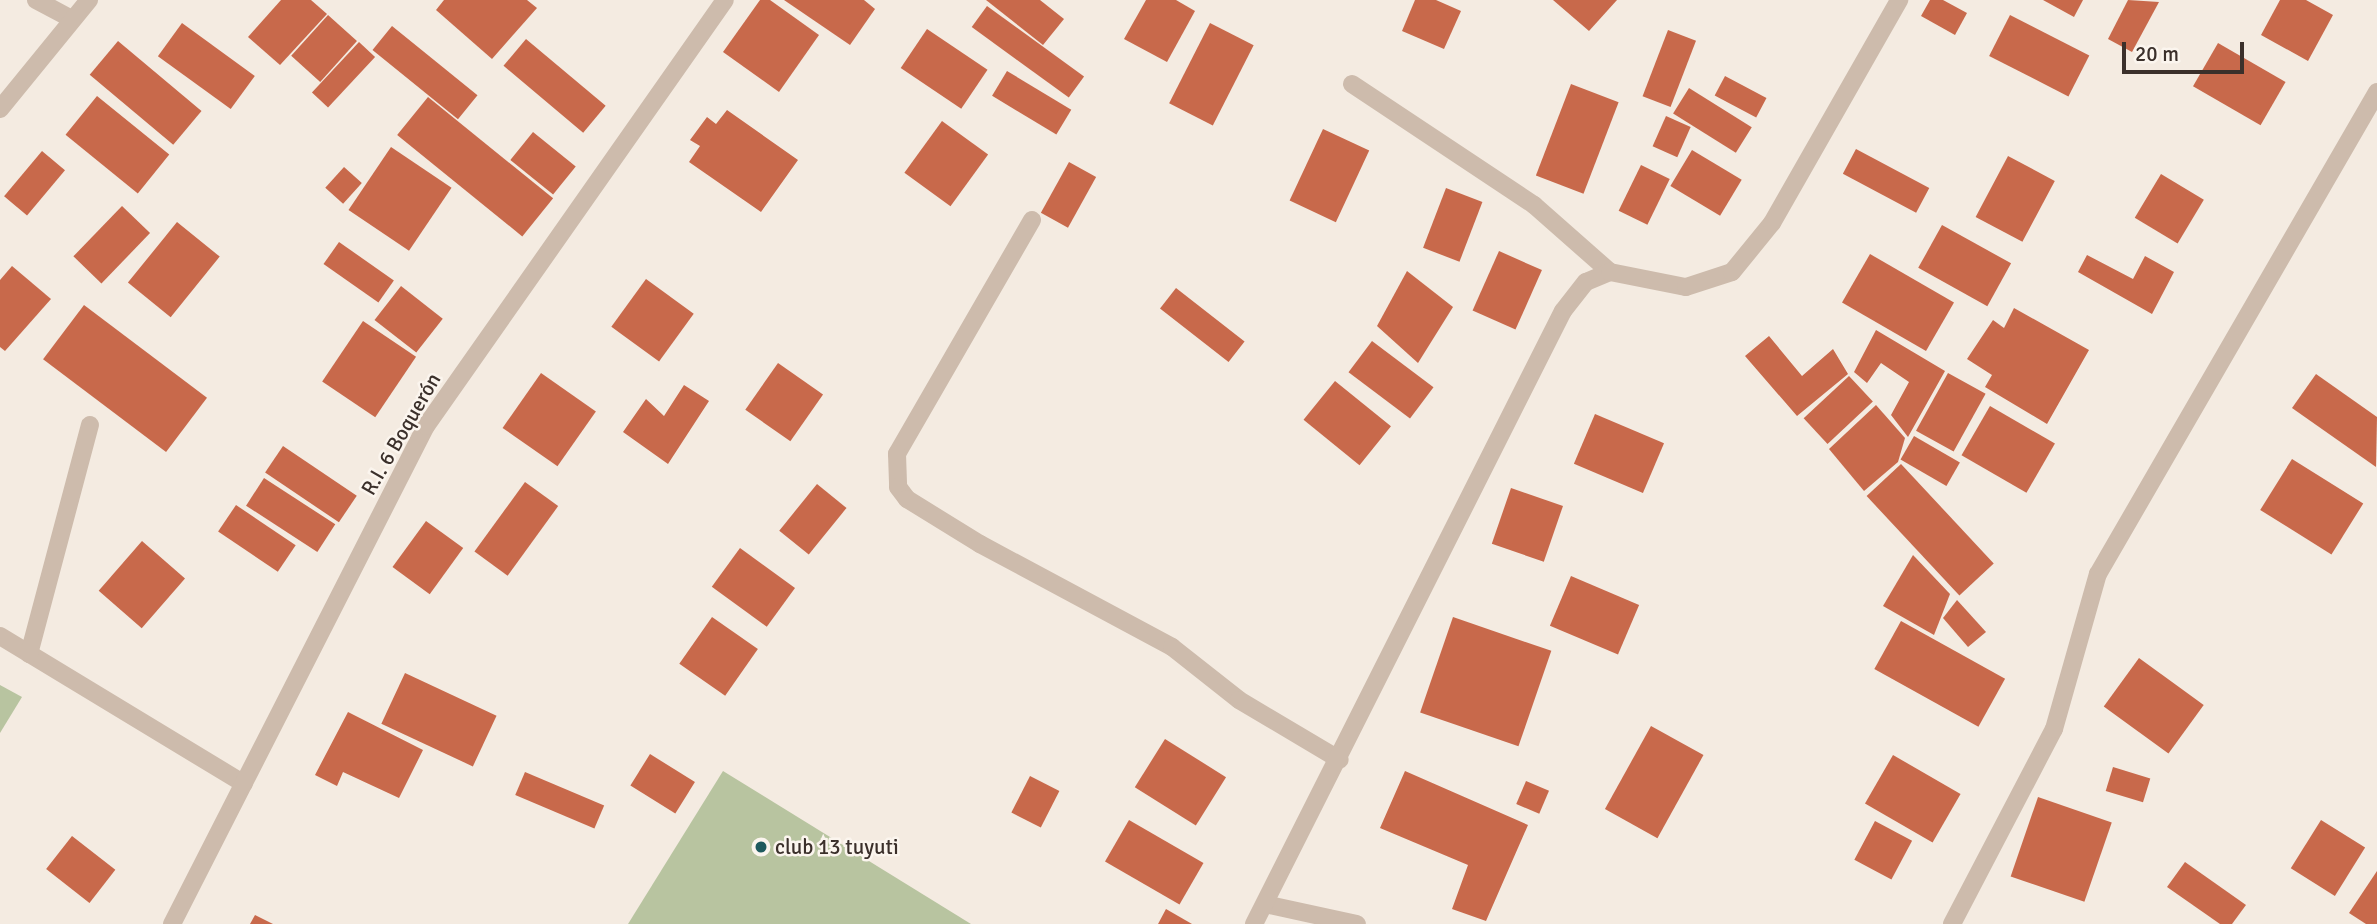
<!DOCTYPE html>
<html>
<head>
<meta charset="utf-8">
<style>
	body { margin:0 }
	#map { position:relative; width:2377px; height:924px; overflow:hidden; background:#f4ebe1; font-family:Signika,sans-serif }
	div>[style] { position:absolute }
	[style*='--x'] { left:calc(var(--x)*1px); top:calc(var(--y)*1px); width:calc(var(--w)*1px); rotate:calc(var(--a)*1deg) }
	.green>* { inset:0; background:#b8c4a0 }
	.building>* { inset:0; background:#c8694b; transform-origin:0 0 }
	.minor>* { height:18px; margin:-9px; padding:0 9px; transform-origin:9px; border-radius:9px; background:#cdbbac }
	.dots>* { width:19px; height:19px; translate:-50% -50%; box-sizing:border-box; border:4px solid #fbf5ee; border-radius:50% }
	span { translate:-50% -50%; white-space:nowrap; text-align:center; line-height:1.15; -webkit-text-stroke:5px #fbf5ee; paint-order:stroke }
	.street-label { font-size:21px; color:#3b302b }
	.poi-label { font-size:21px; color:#3b302b }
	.left { translate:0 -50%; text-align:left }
	.scale { position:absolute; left:2122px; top:42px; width:122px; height:32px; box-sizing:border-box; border:4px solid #3b302b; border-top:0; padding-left:9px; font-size:21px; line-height:24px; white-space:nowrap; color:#3b302b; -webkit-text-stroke:5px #fbf5ee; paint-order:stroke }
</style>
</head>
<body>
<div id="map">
	<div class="green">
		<i style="clip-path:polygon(0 685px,22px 697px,0 733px)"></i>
		<i style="clip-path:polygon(723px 771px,971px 924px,628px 924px)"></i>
	</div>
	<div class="building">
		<i style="clip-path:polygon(281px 0,311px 0,327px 14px,280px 65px,248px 37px)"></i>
		<i style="clip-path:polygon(444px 0,527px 0,537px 8px,492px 59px,436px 10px)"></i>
		<i style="clip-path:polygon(760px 0,770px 0,819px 35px,779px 92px,723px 52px)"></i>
		<i style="clip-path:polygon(784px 0,864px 0,875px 9px,850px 45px)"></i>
		<i style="clip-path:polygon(986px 0,1040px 0,1064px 19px,1043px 45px)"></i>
		<i style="clip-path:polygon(1146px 0,1176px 0,1195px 11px,1167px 62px,1124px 39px)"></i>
		<i style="clip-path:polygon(1415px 0,1436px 0,1461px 11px,1444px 49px,1402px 31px)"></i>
		<i style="clip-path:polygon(1553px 0,1617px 0,1589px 31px)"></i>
		<i style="clip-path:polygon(1930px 0,1943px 0,1967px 13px,1955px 35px,1921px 16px)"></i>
		<i style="clip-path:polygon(2043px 0,2083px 0,2074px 17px)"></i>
		<i style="clip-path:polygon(2128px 0,2159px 2px,2132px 52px,2108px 39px)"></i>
		<i style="clip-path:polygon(2280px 0,2306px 0,2333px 15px,2308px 61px,2261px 35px)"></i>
		<i style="left:987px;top:6px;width:120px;height:26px;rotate:36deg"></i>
		<i style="left:328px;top:15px;width:39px;height:55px;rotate:42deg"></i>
		<i style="left:2010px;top:15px;width:89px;height:46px;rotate:27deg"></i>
		<i style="left:182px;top:23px;width:90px;height:41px;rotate:36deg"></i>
		<i style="left:1210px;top:23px;width:49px;height:90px;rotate:27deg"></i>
		<i style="left:392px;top:26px;width:110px;height:31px;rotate:39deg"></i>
		<i style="left:927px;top:29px;width:73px;height:47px;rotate:34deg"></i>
		<i style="left:1668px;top:30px;width:30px;height:71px;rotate:21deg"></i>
		<i style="left:526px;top:39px;width:104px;height:35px;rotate:40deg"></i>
		<i style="left:118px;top:41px;width:109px;height:44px;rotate:40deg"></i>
		<i style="left:359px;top:42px;width:22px;height:69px;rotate:43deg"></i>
		<i style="left:2218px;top:43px;width:78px;height:50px;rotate:30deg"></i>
		<i style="left:1007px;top:71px;width:75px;height:29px;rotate:31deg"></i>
		<i style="left:1725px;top:76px;width:47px;height:22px;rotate:28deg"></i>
		<i style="left:1571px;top:84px;width:51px;height:98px;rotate:21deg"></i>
		<i style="left:1689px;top:88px;width:74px;height:30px;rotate:32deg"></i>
		<i style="left:97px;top:96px;width:93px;height:50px;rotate:39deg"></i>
		<i style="left:428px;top:97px;width:161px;height:49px;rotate:39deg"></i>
		<i style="clip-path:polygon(727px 110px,798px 160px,761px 212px,689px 162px,700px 146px,690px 140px,707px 117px,716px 124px)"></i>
		<i style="left:1666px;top:116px;width:27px;height:33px;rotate:24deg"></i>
		<i style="left:942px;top:121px;width:57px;height:64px;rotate:36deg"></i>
		<i style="left:1323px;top:129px;width:51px;height:79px;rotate:25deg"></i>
		<i style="left:533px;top:132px;width:55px;height:36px;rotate:39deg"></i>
		<i style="left:391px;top:147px;width:73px;height:76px;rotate:34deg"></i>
		<i style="left:1856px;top:149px;width:83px;height:28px;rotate:28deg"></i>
		<i style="left:1692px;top:150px;width:58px;height:42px;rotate:31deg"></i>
		<i style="left:42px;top:151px;width:30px;height:59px;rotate:40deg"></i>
		<i style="left:2008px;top:156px;width:53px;height:69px;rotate:28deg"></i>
		<i style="left:1069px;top:162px;width:31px;height:58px;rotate:29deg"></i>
		<i style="left:1641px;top:165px;width:32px;height:51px;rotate:26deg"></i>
		<i style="left:344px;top:167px;width:24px;height:28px;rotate:42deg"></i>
		<i style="left:2161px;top:174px;width:50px;height:51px;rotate:31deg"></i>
		<i style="left:1446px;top:188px;width:39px;height:64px;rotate:21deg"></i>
		<i style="left:122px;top:206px;width:39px;height:70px;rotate:44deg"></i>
		<i style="left:177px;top:222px;width:55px;height:78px;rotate:39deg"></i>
		<i style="left:1942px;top:225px;width:79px;height:49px;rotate:29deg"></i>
		<i style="left:339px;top:242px;width:67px;height:27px;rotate:35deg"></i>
		<i style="left:1499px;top:251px;width:47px;height:65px;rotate:24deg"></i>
		<i style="left:1870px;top:254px;width:97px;height:56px;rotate:30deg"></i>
		<i style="clip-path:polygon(2087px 255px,2133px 279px,2145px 256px,2174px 272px,2152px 314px,2078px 272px)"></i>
		<i style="clip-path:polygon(12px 266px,51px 299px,5px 351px,0 347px,0 280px)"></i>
		<i style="clip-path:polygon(1407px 271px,1453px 307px,1418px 363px,1377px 326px)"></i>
		<i style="left:646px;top:279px;width:59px;height:59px;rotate:36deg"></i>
		<i style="left:401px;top:286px;width:53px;height:43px;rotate:38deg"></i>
		<i style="left:1176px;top:288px;width:87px;height:26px;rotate:38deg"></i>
		<i style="left:84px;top:305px;width:154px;height:68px;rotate:37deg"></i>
		<i style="clip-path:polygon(2014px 308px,2089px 350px,2047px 424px,1985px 387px,1992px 375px,1967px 359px,1993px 320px,2004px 328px)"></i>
		<i style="left:363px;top:321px;width:64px;height:73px;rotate:34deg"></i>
		<i style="clip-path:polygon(1876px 330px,1945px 371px,1908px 437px,1891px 415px,1909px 382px,1881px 363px,1867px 383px,1854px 372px)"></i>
		<i style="clip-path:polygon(1769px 336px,1802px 376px,1833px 349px,1848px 374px,1797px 416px,1745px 356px)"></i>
		<i style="left:1372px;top:341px;width:77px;height:39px;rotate:37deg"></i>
		<i style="left:778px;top:363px;width:55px;height:57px;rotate:35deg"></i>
		<i style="left:541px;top:373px;width:67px;height:67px;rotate:35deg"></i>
		<i style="left:1948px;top:373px;width:43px;height:66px;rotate:29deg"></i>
		<i style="clip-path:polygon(2316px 374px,2377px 417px,2376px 467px,2292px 408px)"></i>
		<i style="left:1849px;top:376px;width:35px;height:62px;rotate:47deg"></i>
		<i style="left:1335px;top:381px;width:72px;height:50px;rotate:39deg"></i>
		<i style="clip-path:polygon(684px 385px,709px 401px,668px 464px,623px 432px,646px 399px,664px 416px)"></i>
		<i style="clip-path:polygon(1876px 405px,1905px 438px,1898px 462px,1864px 491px,1829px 449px)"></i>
		<i style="left:1990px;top:406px;width:75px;height:57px;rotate:30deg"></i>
		<i style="left:1595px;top:414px;width:75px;height:54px;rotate:23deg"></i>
		<i style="left:1914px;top:436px;width:53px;height:27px;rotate:30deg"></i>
		<i style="left:283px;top:446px;width:89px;height:32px;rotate:34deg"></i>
		<i style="left:2292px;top:459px;width:84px;height:60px;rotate:32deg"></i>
		<i style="left:1901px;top:464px;width:136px;height:47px;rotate:47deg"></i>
		<i style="left:264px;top:478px;width:85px;height:33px;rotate:33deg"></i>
		<i style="left:525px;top:482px;width:41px;height:86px;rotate:36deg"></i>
		<i style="left:817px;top:484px;width:38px;height:60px;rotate:39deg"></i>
		<i style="left:1511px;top:488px;width:55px;height:59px;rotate:19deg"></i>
		<i style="left:236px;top:505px;width:72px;height:32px;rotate:34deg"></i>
		<i style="left:426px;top:521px;width:46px;height:57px;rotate:36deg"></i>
		<i style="left:142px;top:541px;width:57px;height:66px;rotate:41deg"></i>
		<i style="left:740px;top:548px;width:68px;height:48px;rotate:36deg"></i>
		<i style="clip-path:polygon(1913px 555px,1950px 594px,1934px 635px,1883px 606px)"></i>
		<i style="left:1571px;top:576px;width:74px;height:54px;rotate:23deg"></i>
		<i style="clip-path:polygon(1957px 600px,1986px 632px,1968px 647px,1943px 618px)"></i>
		<i style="left:712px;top:617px;width:56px;height:57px;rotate:35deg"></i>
		<i style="left:1453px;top:617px;width:104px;height:101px;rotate:19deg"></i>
		<i style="left:1901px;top:621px;width:119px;height:55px;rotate:29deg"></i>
		<i style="left:2139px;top:658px;width:80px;height:60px;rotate:36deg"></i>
		<i style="left:405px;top:673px;width:101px;height:56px;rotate:25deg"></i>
		<i style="clip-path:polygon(348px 712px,423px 750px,399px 798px,343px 772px,337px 786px,315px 775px)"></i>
		<i style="left:1651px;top:726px;width:60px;height:95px;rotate:29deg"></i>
		<i style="left:1165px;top:739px;width:72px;height:57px;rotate:32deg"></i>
		<i style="left:650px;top:754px;width:53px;height:37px;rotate:32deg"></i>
		<i style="left:1893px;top:755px;width:78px;height:56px;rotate:30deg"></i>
		<i style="left:2113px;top:767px;width:39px;height:25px;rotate:17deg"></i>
		<i style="clip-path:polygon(1405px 771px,1528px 825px,1486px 921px,1452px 909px,1468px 865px,1380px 828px)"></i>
		<i style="left:525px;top:772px;width:86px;height:25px;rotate:23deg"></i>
		<i style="left:1030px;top:776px;width:33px;height:41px;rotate:27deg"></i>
		<i style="left:1526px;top:781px;width:25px;height:25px;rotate:23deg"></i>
		<i style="left:2038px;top:797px;width:78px;height:84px;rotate:19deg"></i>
		<i style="left:1129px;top:820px;width:86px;height:48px;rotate:30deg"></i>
		<i style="left:2321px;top:820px;width:52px;height:57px;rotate:32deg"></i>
		<i style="left:1875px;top:821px;width:42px;height:44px;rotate:28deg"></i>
		<i style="left:72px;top:836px;width:55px;height:42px;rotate:38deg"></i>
		<i style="clip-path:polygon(2185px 862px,2246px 905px,2232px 924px,2220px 924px,2167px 887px)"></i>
		<i style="clip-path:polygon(2377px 871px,2377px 924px,2366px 924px,2349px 913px)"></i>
		<i style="clip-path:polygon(1166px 909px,1192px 924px,1158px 924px)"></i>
		<i style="clip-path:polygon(255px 915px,273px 924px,250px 924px)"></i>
	</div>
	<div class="minor">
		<i style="--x:36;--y:0;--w:38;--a:28"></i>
		<i style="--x:1352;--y:84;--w:219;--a:33.6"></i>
		<i style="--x:1534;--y:205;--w:101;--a:41.4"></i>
		<i style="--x:0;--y:109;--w:141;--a:-50.8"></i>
		<i style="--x:1032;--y:220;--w:270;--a:120"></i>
		<i style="--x:897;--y:454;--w:33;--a:88"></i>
		<i style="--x:898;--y:487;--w:15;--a:53"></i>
		<i style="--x:907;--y:499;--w:86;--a:31.7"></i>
		<i style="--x:980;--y:544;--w:218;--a:28.2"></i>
		<i style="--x:1172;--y:647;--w:85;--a:38.3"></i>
		<i style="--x:1239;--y:700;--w:117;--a:30.7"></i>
		<i style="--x:0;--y:636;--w:285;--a:31.2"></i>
		<i style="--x:29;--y:654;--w:237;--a:-75.1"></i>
		<i style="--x:1265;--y:904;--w:94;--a:12.3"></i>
		<i style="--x:172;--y:924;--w:559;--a:-62.98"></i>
		<i style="--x:426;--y:426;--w:520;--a:-54.94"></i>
		<i style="--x:1254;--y:924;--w:686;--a:-63.25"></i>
		<i style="--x:1563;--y:311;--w:37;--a:-52"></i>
		<i style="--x:1586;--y:282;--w:26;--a:-23"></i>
		<i style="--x:1610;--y:272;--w:77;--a:11.2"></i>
		<i style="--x:1686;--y:287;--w:48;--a:-18.1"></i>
		<i style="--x:1732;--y:272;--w:63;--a:-50.8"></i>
		<i style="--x:1772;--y:223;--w:257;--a:-60.3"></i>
		<i style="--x:1952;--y:924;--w:220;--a:-62.4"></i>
		<i style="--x:2054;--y:729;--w:161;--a:-74.2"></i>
		<i style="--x:2098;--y:574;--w:557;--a:-59.94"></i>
	</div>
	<div class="dots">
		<i style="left:761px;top:847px;background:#1f5a5e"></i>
	</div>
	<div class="street-label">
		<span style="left:401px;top:434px;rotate:-60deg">R.I. 6 Boquerón</span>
	</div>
	<div class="poi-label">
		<span class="left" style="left:775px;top:847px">club 13 tuyuti</span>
	</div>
	<div class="scale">20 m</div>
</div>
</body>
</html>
